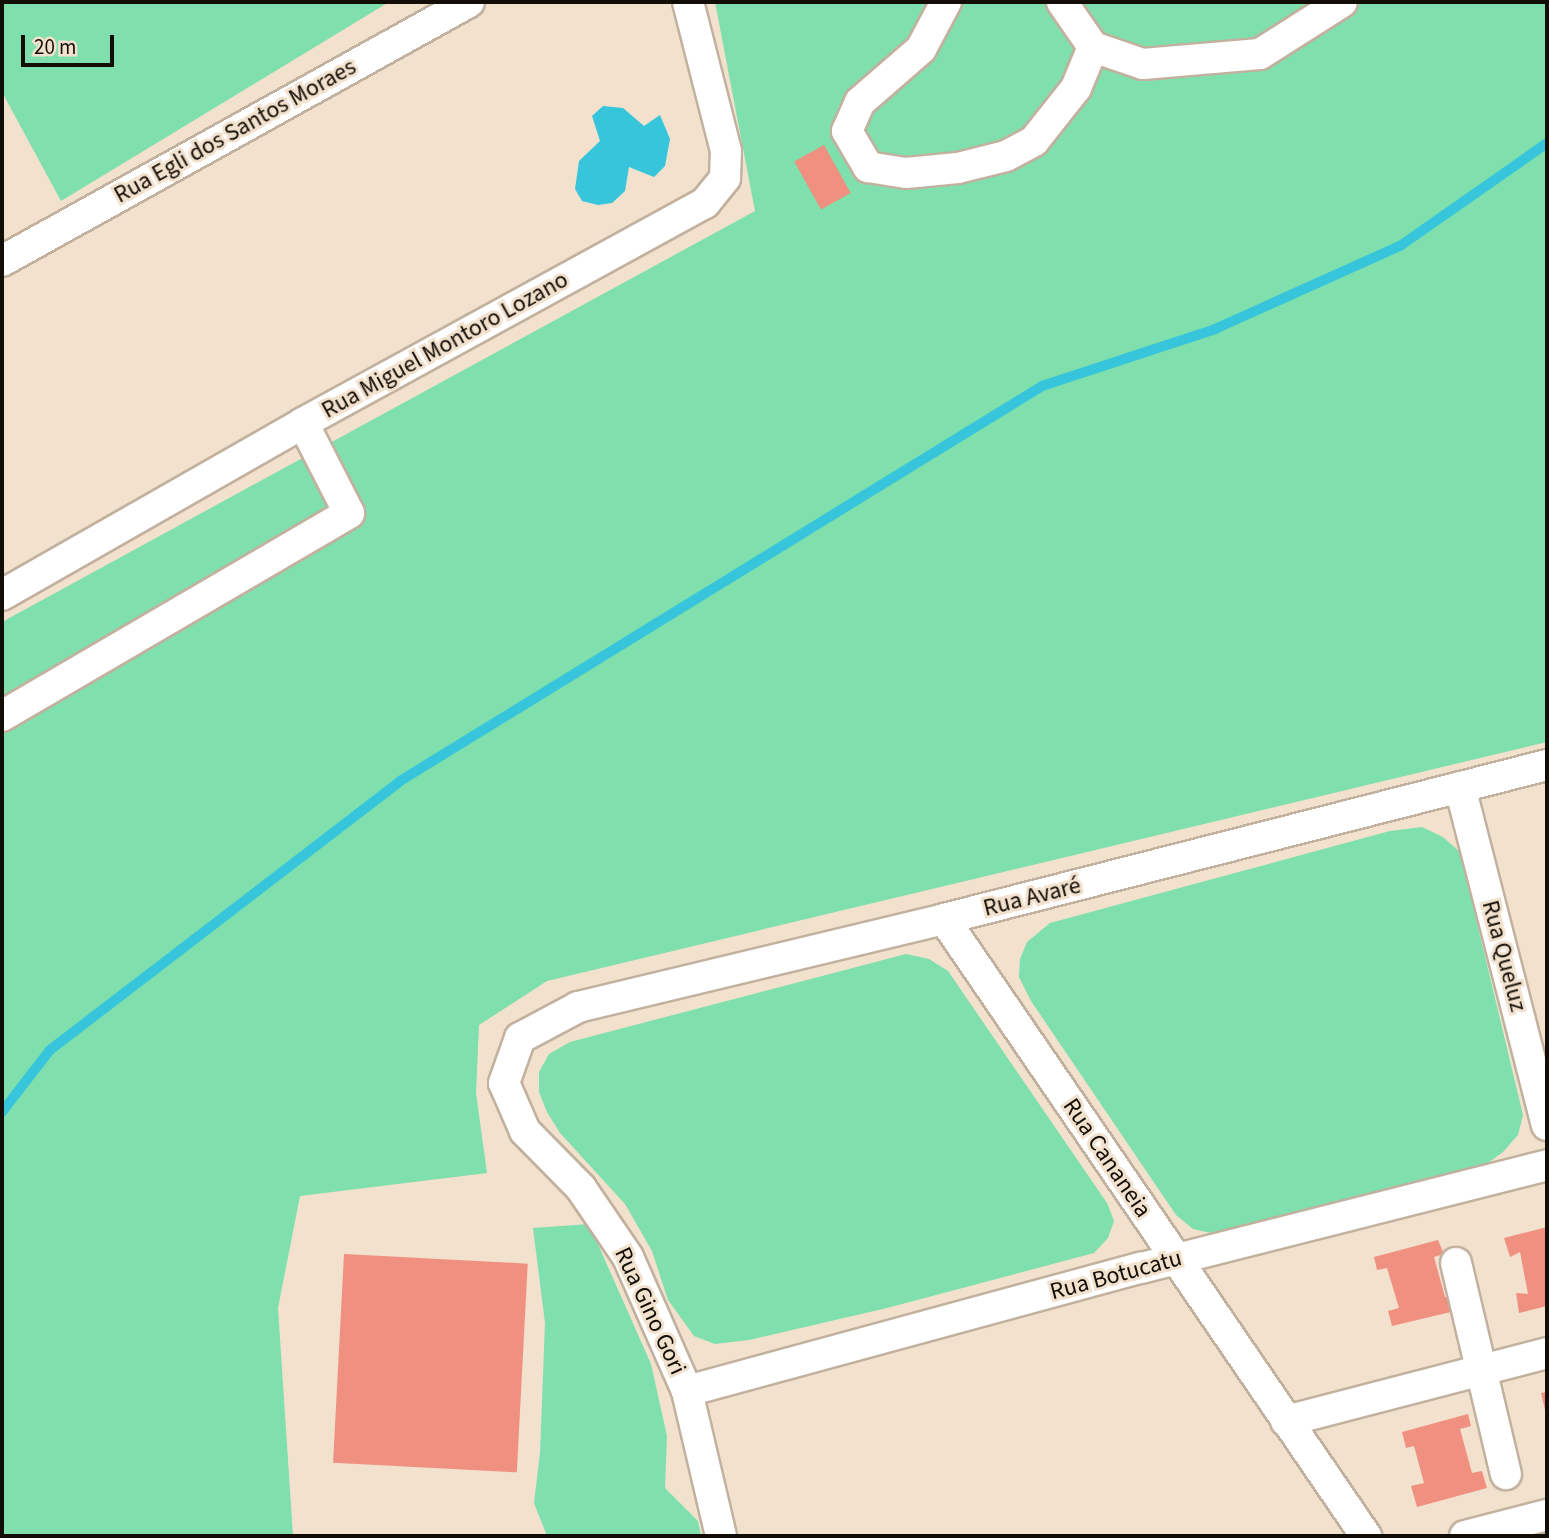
<!DOCTYPE html>
<html>
<head>
<meta charset="utf-8">
<style>
	body { margin:0 }
	#map { position:relative; width:1549px; height:1538px; overflow:hidden; background:#f2e1cd; font-family:"Source Sans 3",sans-serif }
	div>[style] { position:absolute }
	[style*='--x'] { left:calc(var(--x)*1px); top:calc(var(--y)*1px); width:calc(var(--w)*1px); rotate:calc(var(--a)*1deg) }
	.green>* { inset:0; background:#7fdfad }
	.water>* { inset:0; background:#37c5db }
	.stream>* { height:10px; margin:-5px; padding:0 5px; transform-origin:5px; border-radius:5px; background:#37c5db }
	.building>* { inset:0; background:#f09080; transform-origin:0 0 }
	.roads { filter:drop-shadow(2px 0 #c1b19e) drop-shadow(-2px 0 #c1b19e) drop-shadow(0 2px #c1b19e) drop-shadow(0 -2px #c1b19e) }
	.minor>* { height:30px; margin:-15px; padding:0 15px; transform-origin:15px; border-radius:15px; background:#fff }
	span { translate:-50% -50%; white-space:nowrap; text-align:center; line-height:1.15; -webkit-text-stroke:6px #f2e1cd; paint-order:stroke }
	.street-label { font-size:24px; color:#120d06 }
	.frame { position:absolute; inset:0; border:4px solid #120d06; pointer-events:none }
	.scale { position:absolute; left:21px; top:35px; width:93px; height:32px; box-sizing:border-box; border:4px solid #120d06; border-top:0; padding-left:9px; font-size:21px; line-height:24px; white-space:nowrap; color:#120d06; -webkit-text-stroke:5px #f2e1cd; paint-order:stroke }
</style>
</head>
<body>
<div id="map">
	<div class="green">
		<i style="clip-path:polygon(2px 2px,389px 2px,61px 201px,2px 92px)"></i>
		<i style="clip-path:polygon(715px 2px,1547px 2px,1547px 742px,547px 981px,479px 1025px,476px 1093px,487px 1173px,300px 1196px,278px 1308px,293px 1536px,2px 1536px,2px 622px,755px 211px)"></i>
		<i style="clip-path:polygon(1422px 827px,1443px 837px,1460px 852px,1523px 1115px,1518px 1135px,1503px 1152px,1481px 1168px,1211px 1233px,1193px 1229px,1176px 1215px,1031px 1001px,1019px 977px,1020px 959px,1027px 942px,1050px 923px,1390px 831px)"></i>
		<i style="clip-path:polygon(906px 954px,929px 959px,948px 971px,1107px 1203px,1114px 1221px,1108px 1238px,1094px 1253px,887px 1308px,749px 1340px,715px 1344px,694px 1336px,668px 1300px,652px 1251px,625px 1204px,560px 1133px,547px 1112px,539px 1092px,539px 1072px,549px 1054px,570px 1042px)"></i>
		<i style="clip-path:polygon(589px 1224px,651px 1364px,667px 1436px,665px 1488px,698px 1521px,701px 1536px,547px 1536px,534px 1503px,540px 1453px,545px 1323px,533px 1228px)"></i>
	</div>
	<div class="water">
		<i style="clip-path:polygon(603px 106px,623px 108px,644px 126px,660px 115px,670px 139px,665px 166px,654px 177px,629px 167px,625px 191px,612px 203px,598px 205px,582px 201px,575px 189px,579px 161px,600px 141px,592px 116px)"></i>
	</div>
	<div class="stream">
		<i style="--x:2;--y:1112;--w:78;--a:-52.3"></i>
		<i style="--x:50;--y:1050;--w:441;--a:-37.5"></i>
		<i style="--x:400;--y:781;--w:754;--a:-31.6"></i>
		<i style="--x:1042;--y:386;--w:182;--a:-18.2"></i>
		<i style="--x:1215;--y:329;--w:203;--a:-24.2"></i>
		<i style="--x:1400;--y:246;--w:179;--a:-35"></i>
	</div>
	<div class="building">
		<i style="left:824px;top:145px;width:55px;height:34px;rotate:61deg"></i>
		<i style="clip-path:polygon(1547px 1227px,1547px 1306px,1519px 1313px,1516px 1293px,1528px 1294px,1520px 1252px,1510px 1257px,1504px 1238px)"></i>
		<i style="clip-path:polygon(1438px 1240px,1444px 1254px,1434px 1257px,1445px 1297px,1455px 1297px,1459px 1310px,1392px 1326px,1388px 1311px,1399px 1308px,1387px 1268px,1377px 1270px,1374px 1257px)"></i>
		<i style="left:344px;top:1254px;width:184px;height:209px;rotate:3deg"></i>
		<i style="clip-path:polygon(1547px 1392px,1547px 1414px,1546px 1414px,1541px 1393px)"></i>
		<i style="clip-path:polygon(1468px 1414px,1471px 1426px,1460px 1429px,1472px 1473px,1482px 1471px,1487px 1488px,1417px 1507px,1411px 1486px,1424px 1483px,1414px 1446px,1406px 1448px,1402px 1432px)"></i>
	</div>
	<div class="roads">
		<div class="minor">
			<i style="--x:946;--y:2;--w:53;--a:118"></i>
			<i style="--x:921;--y:49;--w:81;--a:139"></i>
			<i style="--x:860;--y:102;--w:32;--a:114"></i>
			<i style="--x:847;--y:131;--w:42;--a:59.7"></i>
			<i style="--x:868;--y:167;--w:38;--a:9"></i>
			<i style="--x:906;--y:173;--w:52;--a:-5.5"></i>
			<i style="--x:958;--y:168;--w:49;--a:-14"></i>
			<i style="--x:1006;--y:156;--w:32;--a:-28"></i>
			<i style="--x:1034;--y:141;--w:68;--a:-51.6"></i>
			<i style="--x:1076;--y:88;--w:44;--a:-67.5"></i>
			<i style="--x:1062;--y:2;--w:55;--a:55.4"></i>
			<i style="--x:1093;--y:47;--w:53;--a:18.8"></i>
			<i style="--x:1143;--y:64;--w:117;--a:-4.9"></i>
			<i style="--x:1260;--y:54;--w:97;--a:-32.4"></i>
			<i style="--x:2;--y:261;--w:534;--a:-29.01"></i>
			<i style="--x:2;--y:595;--w:347;--a:-29.7"></i>
			<i style="--x:303;--y:423;--w:458;--a:-28.7"></i>
			<i style="--x:705;--y:203;--w:32;--a:-51"></i>
			<i style="--x:725;--y:178;--w:27;--a:-88"></i>
			<i style="--x:726;--y:151;--w:154;--a:-104.3"></i>
			<i style="--x:2;--y:716;--w:402;--a:-30.3"></i>
			<i style="--x:349;--y:513;--w:101;--a:-117.1"></i>
			<i style="--x:1460;--y:787;--w:349;--a:75.6"></i>
			<i style="--x:944;--y:919;--w:748;--a:55.63"></i>
			<i style="--x:1456;--y:1263;--w:217;--a:76.7"></i>
			<i style="--x:687;--y:1391;--w:470;--a:-15.2"></i>
			<i style="--x:1141;--y:1268;--w:419;--a:-14.2"></i>
			<i style="--x:1286;--y:1421;--w:270;--a:-14.6"></i>
			<i style="--x:721;--y:1536;--w:149;--a:-103.2"></i>
			<i style="--x:687;--y:1391;--w:146;--a:-113.8"></i>
			<i style="--x:628;--y:1257;--w:83;--a:-124.3"></i>
			<i style="--x:581;--y:1188;--w:80;--a:-134.5"></i>
			<i style="--x:525;--y:1131;--w:52;--a:-113.6"></i>
			<i style="--x:504;--y:1083;--w:48;--a:-70.4"></i>
			<i style="--x:520;--y:1038;--w:66;--a:-28.1"></i>
			<i style="--x:578;--y:1007;--w:376;--a:-13.5"></i>
			<i style="--x:944;--y:919;--w:622;--a:-14.33"></i>
			<i style="--x:1465;--y:1536;--w:85;--a:-14.4"></i>
		</div>
	</div>
	<div class="street-label">
		<span style="left:235px;top:131px;rotate:-29deg">Rua Egli dos Santos Moraes</span>
		<span style="left:445px;top:345px;rotate:-29deg">Rua Miguel Montoro Lozano</span>
		<span style="left:1032px;top:897px;rotate:-14deg">Rua Avaré</span>
		<span style="left:1504px;top:956px;rotate:75deg">Rua Queluz</span>
		<span style="left:1107px;top:1158px;rotate:56deg">Rua Cananeia</span>
		<span style="left:1116px;top:1275px;rotate:-15deg">Rua Botucatu</span>
		<span style="left:650px;top:1311px;rotate:65deg">Rua Gino Gori</span>
	</div>
	<div class="frame"></div>
	<div class="scale">20 m</div>
</div>
</body>
</html>
